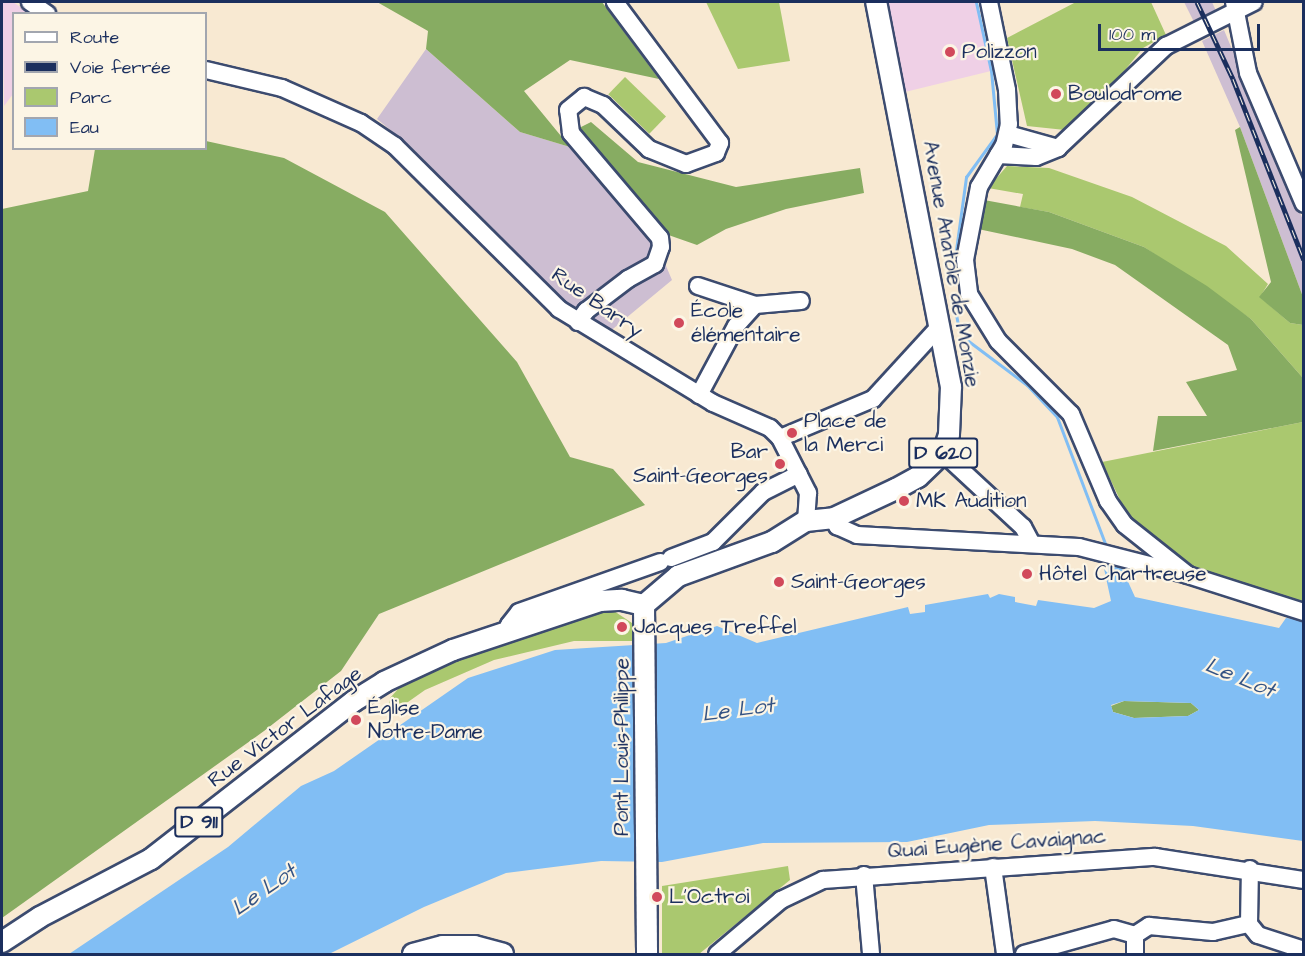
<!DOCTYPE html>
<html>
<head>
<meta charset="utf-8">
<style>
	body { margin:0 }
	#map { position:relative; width:1305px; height:956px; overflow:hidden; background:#f8e9d2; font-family:"Architects Daughter",sans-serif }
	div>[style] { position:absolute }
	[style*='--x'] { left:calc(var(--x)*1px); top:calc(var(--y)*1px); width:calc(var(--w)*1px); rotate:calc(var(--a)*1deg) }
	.built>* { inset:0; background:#efd0e6 }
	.industrial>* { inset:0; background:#cdbed2 }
	.green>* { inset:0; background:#aac86f; transform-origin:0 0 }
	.forest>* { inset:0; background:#87ac62 }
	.water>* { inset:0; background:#81bef4 }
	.stream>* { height:3px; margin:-1.5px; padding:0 1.5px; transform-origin:1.5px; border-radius:1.5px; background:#81bef4 }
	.roads { filter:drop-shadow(2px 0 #3c4b6f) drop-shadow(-2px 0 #3c4b6f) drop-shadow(0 2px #3c4b6f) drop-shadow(0 -2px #3c4b6f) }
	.minor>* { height:16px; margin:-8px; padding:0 8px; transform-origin:8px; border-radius:8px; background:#fff }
	.major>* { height:20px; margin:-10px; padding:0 10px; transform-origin:10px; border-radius:10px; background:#fff }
	.rail>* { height:5px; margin-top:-2.5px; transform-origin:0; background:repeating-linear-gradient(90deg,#fcf5e5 0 9px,#1b2f5e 0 18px); box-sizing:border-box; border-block:2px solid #1b2f5e }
	.dots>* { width:16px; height:16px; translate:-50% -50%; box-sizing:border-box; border:3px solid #fcf5e5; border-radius:50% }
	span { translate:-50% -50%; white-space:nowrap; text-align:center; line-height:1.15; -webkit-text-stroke:4.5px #fcf5e5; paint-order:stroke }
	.shield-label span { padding:2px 4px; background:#fcf5e5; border:2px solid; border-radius:4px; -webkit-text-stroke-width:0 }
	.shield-label { font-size:20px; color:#1b2f5e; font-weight:700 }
	.poi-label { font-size:21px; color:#1b2f5e }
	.left { translate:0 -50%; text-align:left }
	.right { translate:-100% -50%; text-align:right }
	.street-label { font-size:21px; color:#1b2f5e }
	.water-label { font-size:22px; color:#345384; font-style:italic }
	.frame { position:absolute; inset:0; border:3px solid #1b2f5e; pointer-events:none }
	.legend { position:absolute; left:12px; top:12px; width:195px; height:138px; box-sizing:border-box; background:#fcf5e5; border:2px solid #a2a6af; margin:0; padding:8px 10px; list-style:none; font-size:18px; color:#1b2f5e }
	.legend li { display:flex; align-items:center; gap:12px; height:30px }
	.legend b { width:30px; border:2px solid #a2a6af }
	.scale { position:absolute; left:1098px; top:24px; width:162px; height:27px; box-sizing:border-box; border:3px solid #1b2f5e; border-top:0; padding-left:8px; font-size:18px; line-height:21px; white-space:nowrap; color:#1b2f5e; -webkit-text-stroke:4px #fcf5e5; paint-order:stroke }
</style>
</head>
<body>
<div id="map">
	<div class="built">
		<i style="clip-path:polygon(2px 2px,13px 2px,29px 13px,14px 14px,13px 94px,4px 106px)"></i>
		<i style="clip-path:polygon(887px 2px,976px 2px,991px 71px,905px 92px)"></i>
	</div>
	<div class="industrial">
		<i style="clip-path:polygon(1184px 2px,1212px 2px,1216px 11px,1194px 22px)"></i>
		<i style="clip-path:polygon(1224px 30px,1303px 220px,1303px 297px,1240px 127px,1202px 41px)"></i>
		<i style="clip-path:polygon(426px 49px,520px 132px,570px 147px,655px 240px,672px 280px,608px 333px,567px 305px,410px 146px,377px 119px)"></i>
	</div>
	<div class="green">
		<i style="clip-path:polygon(706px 2px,779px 2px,790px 61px,738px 69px)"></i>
		<i style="clip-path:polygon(1076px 2px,1151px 2px,1166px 35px,1143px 48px,1103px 97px,1065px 130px,1027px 126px,1007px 38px)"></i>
		<i style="left:625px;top:77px;width:57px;height:24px;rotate:44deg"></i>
		<i style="clip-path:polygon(1007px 166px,1049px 168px,1132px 197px,1226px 246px,1268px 284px,1260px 297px,1290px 323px,1303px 325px,1303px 378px,1251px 319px,1144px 247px,1049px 212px,1020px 207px,1023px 194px,988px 188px)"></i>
		<i style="clip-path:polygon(1303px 422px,1303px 608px,1194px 570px,1132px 525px,1102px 462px)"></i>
		<i style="clip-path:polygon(611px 609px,632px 623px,636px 641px,574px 641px,494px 660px,425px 690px,391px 714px,388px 711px,390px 698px,399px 688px,431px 667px)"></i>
		<i style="clip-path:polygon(788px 866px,790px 880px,699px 954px,662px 954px,662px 886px)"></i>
	</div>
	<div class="forest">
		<i style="clip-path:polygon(377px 2px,602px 2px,659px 79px,570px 60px,524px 91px,570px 147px,520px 132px,426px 49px,428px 31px)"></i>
		<i style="clip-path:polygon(591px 122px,638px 162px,736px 187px,860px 168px,864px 193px,786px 209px,726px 229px,697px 245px,657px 231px,577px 129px)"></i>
		<i style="clip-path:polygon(1240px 127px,1303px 297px,1303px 325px,1290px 323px,1259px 297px,1271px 282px,1235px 130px)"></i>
		<i style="clip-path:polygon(206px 141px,284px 158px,385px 212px,517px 362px,570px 457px,613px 469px,645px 505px,379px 614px,341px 671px,264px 731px,2px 918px,2px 209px,88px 191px,95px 149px,206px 148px)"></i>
		<i style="clip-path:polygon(984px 200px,1049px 212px,1144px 247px,1207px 286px,1251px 319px,1303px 378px,1303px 422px,1153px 451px,1158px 416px,1207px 416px,1186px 382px,1237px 370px,1228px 345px,1115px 265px,1072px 249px,978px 229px)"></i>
		<i style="clip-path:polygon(1124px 701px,1191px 703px,1199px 710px,1188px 716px,1134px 718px,1113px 712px,1111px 706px)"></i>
	</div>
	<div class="water">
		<i style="clip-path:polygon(evenodd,1111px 562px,1120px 564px,1135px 597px,1279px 628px,1286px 618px,1303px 620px,1303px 841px,1193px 826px,1095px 821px,989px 825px,907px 842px,763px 843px,662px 862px,601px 861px,506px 873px,424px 907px,329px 954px,69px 954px,228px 847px,301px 786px,334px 771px,468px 678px,555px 650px,666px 643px,717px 626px,757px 643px,908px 607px,910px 614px,925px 612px,925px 605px,988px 594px,990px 598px,999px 594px,1015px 597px,1015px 602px,1036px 606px,1038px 600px,1094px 608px,1111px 601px,1103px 564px,1111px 562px,1124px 701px,1191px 703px,1199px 710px,1188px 716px,1134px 718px,1113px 712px,1111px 705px,1124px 701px)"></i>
	</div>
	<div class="stream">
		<i style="--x:956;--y:250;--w:74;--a:-82.2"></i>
		<i style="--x:966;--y:177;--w:53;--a:-54.2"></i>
		<i style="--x:997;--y:134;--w:63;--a:-95.4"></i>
		<i style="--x:991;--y:71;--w:71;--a:-102.3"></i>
		<i style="--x:953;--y:299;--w:25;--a:79"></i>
		<i style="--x:958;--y:324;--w:18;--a:61"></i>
		<i style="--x:967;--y:340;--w:75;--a:36.9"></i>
		<i style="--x:1027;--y:385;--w:44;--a:46.8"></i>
		<i style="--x:1057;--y:417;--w:138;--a:69.2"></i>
	</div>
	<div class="roads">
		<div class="minor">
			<i style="--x:30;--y:2;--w:21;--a:35"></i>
			<i style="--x:989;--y:2;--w:90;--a:78.4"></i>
			<i style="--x:1007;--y:90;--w:34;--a:87"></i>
			<i style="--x:1009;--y:124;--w:22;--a:103"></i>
			<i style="--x:1004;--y:145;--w:49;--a:120.8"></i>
			<i style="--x:979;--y:187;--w:74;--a:100.9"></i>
			<i style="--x:965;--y:260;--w:34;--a:83"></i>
			<i style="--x:969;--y:294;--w:55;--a:58.3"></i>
			<i style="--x:998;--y:341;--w:103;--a:45"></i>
			<i style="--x:1071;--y:414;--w:95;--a:67"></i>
			<i style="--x:1108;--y:501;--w:29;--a:55"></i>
			<i style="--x:1125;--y:525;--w:80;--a:38.4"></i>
			<i style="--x:1234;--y:2;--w:72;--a:78.8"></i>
			<i style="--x:1248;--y:73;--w:142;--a:66.9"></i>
			<i style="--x:206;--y:70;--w:78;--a:13.3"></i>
			<i style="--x:282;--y:88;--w:86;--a:23.9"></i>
			<i style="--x:361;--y:123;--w:41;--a:34.1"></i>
			<i style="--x:395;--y:146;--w:231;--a:44.8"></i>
			<i style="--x:559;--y:309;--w:180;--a:31.4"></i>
			<i style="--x:713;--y:403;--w:62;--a:23.7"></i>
			<i style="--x:770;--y:428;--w:14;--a:45"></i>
			<i style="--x:780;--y:438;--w:62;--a:63"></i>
			<i style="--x:808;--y:493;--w:28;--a:94"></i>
			<i style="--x:1008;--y:134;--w:52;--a:15.6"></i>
			<i style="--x:998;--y:155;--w:38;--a:3"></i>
			<i style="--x:1036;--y:157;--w:24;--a:-22"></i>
			<i style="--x:1058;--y:148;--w:149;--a:-43.4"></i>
			<i style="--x:1166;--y:46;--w:98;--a:-26.6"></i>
			<i style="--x:698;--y:286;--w:60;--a:18.4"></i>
			<i style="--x:578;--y:322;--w:14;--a:-54"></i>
			<i style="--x:586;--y:311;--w:53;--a:-37.3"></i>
			<i style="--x:628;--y:279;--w:31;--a:-29"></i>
			<i style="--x:655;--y:264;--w:18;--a:-71"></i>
			<i style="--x:661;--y:247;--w:9;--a:-96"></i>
			<i style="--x:660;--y:238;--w:138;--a:-130.3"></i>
			<i style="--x:571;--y:133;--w:23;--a:-97"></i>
			<i style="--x:568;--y:110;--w:21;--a:-39"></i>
			<i style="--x:584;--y:97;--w:21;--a:23"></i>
			<i style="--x:603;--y:105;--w:64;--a:43.7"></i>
			<i style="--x:649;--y:149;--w:40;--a:22"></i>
			<i style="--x:686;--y:164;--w:32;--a:-20"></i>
			<i style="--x:716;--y:153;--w:11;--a:-68"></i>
			<i style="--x:720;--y:143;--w:176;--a:-126.7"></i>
			<i style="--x:699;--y:395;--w:78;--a:-61.8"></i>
			<i style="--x:736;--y:326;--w:28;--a:-48"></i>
			<i style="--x:755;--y:305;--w:46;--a:-5"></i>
			<i style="--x:780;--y:438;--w:101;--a:-22.8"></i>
			<i style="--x:873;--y:399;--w:98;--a:-47.5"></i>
			<i style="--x:943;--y:453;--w:109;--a:42.8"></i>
			<i style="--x:1023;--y:527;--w:19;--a:62"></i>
			<i style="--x:834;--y:518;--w:9;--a:69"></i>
			<i style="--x:837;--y:526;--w:22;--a:24"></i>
			<i style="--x:857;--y:535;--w:222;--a:3.1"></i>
			<i style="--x:1079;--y:547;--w:113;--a:14.4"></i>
			<i style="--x:1188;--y:575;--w:122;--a:17.7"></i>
			<i style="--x:671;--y:558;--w:45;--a:-20.9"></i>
			<i style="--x:713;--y:542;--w:71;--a:-45"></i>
			<i style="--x:763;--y:492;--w:40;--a:-26.6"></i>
			<i style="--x:510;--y:632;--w:7;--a:-98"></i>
			<i style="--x:509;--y:625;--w:16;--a:-52"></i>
			<i style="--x:519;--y:612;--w:150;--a:-19.5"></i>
			<i style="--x:993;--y:867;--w:88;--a:82.1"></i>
			<i style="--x:864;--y:875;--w:79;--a:84.9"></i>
			<i style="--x:1249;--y:924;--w:55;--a:-89"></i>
			<i style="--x:1135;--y:935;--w:17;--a:-33"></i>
			<i style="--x:1149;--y:926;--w:64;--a:5.4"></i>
			<i style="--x:1213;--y:932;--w:37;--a:-13"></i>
			<i style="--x:1249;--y:924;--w:14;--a:51"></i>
			<i style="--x:1258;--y:935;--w:48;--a:18.1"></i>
			<i style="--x:1135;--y:935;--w:19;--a:90"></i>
			<i style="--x:717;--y:954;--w:84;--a:-40.2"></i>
			<i style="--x:781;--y:900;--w:47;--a:-25.5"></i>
			<i style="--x:823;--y:880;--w:333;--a:-4"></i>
			<i style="--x:1155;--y:857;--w:151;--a:8.8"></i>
			<i style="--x:1024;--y:954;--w:93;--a:-15.5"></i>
			<i style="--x:1114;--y:929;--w:22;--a:16"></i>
		</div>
		<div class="major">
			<i style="--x:644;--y:605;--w:45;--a:-40.5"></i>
			<i style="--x:678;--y:576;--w:100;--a:-19.9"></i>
			<i style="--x:772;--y:542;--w:40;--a:-32"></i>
			<i style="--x:806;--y:521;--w:28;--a:-6"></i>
			<i style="--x:834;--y:518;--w:68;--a:-25.1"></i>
			<i style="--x:896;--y:489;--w:25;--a:-29"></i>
			<i style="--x:918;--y:477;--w:35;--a:-44"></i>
			<i style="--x:943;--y:453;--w:20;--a:-72"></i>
			<i style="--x:949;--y:434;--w:47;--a:-87.6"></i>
			<i style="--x:951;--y:387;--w:392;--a:-101"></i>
			<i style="--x:644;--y:605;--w:349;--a:89.5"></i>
			<i style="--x:2;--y:942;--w:45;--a:-33.3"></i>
			<i style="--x:40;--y:917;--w:125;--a:-27.6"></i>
			<i style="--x:151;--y:859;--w:257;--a:-37.9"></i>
			<i style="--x:354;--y:701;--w:36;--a:-32"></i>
			<i style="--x:384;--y:682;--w:76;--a:-24.9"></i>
			<i style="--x:453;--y:650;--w:155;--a:-18.4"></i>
			<i style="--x:600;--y:601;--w:22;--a:-3"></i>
			<i style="--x:622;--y:600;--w:23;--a:13"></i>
			<i style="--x:413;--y:954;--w:31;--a:-15"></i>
			<i style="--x:443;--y:946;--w:31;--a:0"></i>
			<i style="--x:474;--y:946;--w:30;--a:15"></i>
		</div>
	</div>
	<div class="rail">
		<i style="--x:1197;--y:2;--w:85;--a:64.9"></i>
		<i style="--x:1233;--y:79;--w:194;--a:68.6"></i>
	</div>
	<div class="dots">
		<i style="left:950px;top:52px;background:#d1495b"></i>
		<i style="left:1056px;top:94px;background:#d1495b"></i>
		<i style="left:679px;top:323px;background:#d1495b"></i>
		<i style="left:792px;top:433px;background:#d1495b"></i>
		<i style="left:780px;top:464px;background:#d1495b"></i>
		<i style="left:904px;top:501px;background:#d1495b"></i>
		<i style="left:1027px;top:574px;background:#d1495b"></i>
		<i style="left:779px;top:582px;background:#d1495b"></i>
		<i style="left:622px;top:627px;background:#d1495b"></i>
		<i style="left:356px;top:720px;background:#d1495b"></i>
		<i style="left:657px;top:897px;background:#d1495b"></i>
	</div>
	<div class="shield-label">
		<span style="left:943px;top:453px">D 620</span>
		<span style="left:199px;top:822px">D 911</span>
	</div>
	<div class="poi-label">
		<span class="left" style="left:962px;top:52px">Polizzon</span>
		<span class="left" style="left:1068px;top:94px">Boulodrome</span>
		<span class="left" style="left:691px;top:323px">École<br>élémentaire</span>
		<span class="left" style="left:804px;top:433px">Place de<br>la Merci</span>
		<span class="right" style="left:768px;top:464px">Bar<br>Saint-Georges</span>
		<span class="left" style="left:916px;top:501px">MK Audition</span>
		<span class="left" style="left:1039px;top:574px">Hôtel Chartreuse</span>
		<span class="left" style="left:791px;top:582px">Saint-Georges</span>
		<span class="left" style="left:634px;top:627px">Jacques Treffel</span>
		<span class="left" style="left:368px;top:720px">Église<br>Notre-Dame</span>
		<span class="left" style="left:669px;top:897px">L'Octroi</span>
	</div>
	<div class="street-label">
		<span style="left:951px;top:264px;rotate:80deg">Avenue Anatole de Monzie</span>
		<span style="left:597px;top:303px;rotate:35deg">Rue Barry</span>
		<span style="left:285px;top:727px;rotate:-37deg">Rue Victor Lafage</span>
		<span style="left:622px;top:747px;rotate:-90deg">Pont Louis-Philippe</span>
		<span style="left:997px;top:844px;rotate:-4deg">Quai Eugène Cavaignac</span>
	</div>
	<div class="water-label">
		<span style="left:1240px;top:678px;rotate:22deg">Le Lot</span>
		<span style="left:738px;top:710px;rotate:-8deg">Le Lot</span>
		<span style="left:264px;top:890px;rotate:-35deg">Le Lot</span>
	</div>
	<div class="frame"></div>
	<ul class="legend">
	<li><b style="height:8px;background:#fff"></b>Route</li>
	<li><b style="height:8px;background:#1b2f5e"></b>Voie ferrée</li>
	<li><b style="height:16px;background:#aac86f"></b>Parc</li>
	<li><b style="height:16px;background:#81bef4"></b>Eau</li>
	</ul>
	<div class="scale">100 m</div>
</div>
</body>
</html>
